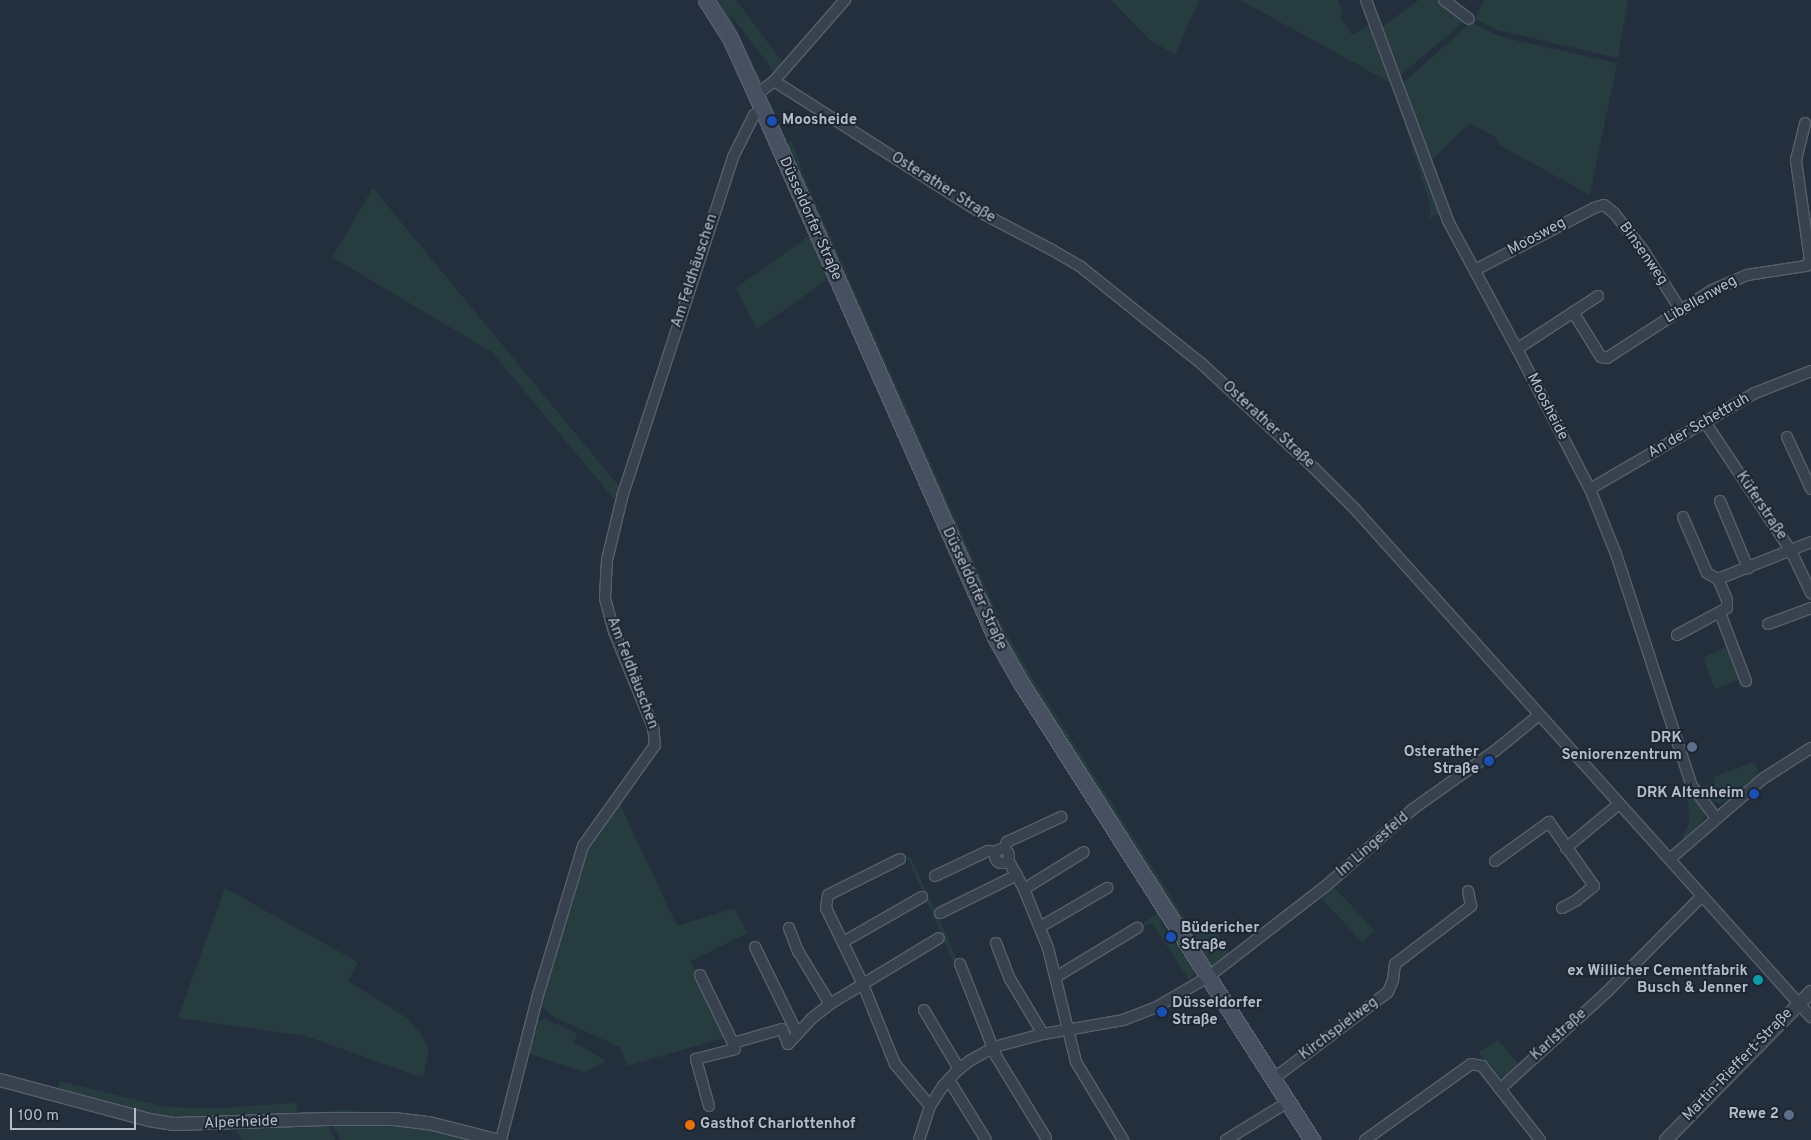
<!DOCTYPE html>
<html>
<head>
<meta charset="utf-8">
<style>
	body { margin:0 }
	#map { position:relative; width:1811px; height:1140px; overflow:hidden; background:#242f3e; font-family:Overpass,sans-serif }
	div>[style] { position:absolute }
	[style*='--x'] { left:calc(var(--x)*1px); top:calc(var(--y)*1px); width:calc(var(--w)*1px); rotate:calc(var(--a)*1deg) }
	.green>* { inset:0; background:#263c3f; transform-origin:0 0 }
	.roads { filter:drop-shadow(1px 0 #565f6c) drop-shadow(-1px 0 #565f6c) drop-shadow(0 1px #565f6c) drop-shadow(0 -1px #565f6c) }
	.minor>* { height:10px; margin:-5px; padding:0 5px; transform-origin:5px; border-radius:5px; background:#38414e }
	.minor>.ring { margin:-5px; padding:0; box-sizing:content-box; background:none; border:10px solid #38414e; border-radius:50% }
	.tertiary>* { height:12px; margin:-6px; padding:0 6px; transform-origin:6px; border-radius:6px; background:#38414e }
	.secondary>* { height:15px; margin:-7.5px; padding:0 7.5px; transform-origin:7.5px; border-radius:7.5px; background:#465061 }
	.dots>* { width:14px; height:14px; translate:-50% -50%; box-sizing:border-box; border:2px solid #1d2633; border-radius:50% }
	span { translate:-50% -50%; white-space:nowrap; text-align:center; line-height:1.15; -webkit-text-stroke:4px #1d2633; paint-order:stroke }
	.poi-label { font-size:15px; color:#b4bcc9; font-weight:700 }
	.left { translate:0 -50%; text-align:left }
	.right { translate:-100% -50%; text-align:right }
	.street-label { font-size:15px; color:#b4bcc9 }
	.scale { position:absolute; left:10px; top:1108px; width:126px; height:22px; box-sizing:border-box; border:2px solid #b4bcc9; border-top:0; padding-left:6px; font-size:15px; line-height:18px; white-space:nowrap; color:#b4bcc9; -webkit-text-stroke:4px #1d2633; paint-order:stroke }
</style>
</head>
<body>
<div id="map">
	<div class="green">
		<i style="clip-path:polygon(711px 0,736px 0,784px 64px,775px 73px,728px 11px,762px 83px,753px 78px)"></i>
		<i style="clip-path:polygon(1111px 0,1199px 0,1175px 55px,1149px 39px)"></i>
		<i style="clip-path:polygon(1240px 0,1338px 0,1343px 14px,1340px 17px,1352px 35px,1371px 24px,1439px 214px,1429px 219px,1431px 211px,1427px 194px,1391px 83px)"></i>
		<i style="clip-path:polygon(1419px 0,1440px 0,1465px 21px,1398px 77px,1380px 28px)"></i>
		<i style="clip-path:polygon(1484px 0,1628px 0,1618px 58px,1497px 30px,1475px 19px)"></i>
		<i style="clip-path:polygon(1471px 22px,1495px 34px,1518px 41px,1617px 63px,1590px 195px,1498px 144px,1498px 139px,1470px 123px,1429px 162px,1401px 85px)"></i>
		<i style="clip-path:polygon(771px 104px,788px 144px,791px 140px,809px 188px,1004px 629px,1033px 679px,1192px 930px,1209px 920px,1230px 954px,1214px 966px,1209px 966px,1016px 666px,768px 105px)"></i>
		<i style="clip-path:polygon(758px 117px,761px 118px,916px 473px,915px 477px,828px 279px,757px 329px,736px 288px,809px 236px,758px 118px,737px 159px,711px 235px,631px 483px,611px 561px,609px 597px,610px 560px,637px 455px,736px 157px,752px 124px)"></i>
		<i style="clip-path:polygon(373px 188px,622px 490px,619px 505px,492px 352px,332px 257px)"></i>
		<i style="clip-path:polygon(918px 484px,922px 485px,981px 619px,1158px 909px,1163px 927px,1194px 969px,1194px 974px,1189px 980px,1153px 924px,1150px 923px,1138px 930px,1136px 927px,1156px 915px,1154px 906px,990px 646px)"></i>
		<i style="clip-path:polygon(1727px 647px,1730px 654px,1733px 653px,1743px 678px,1715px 689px,1703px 657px)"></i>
		<i style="clip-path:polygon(1754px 762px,1758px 770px,1756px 777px,1729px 800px,1719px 804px,1710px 799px,1701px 787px,1714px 782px,1713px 777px)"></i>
		<i style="clip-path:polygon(1690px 792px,1704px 812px,1706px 817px,1689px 835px,1682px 839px,1689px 823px,1688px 804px,1685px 793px)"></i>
		<i style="clip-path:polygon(618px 800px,677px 926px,735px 908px,747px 933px,691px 961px,727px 1037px,627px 1066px,620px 1047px,555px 1018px,538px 1004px,586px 847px)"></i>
		<i style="clip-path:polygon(910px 856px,947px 936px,989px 1038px,987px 1039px,909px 861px,904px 859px)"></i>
		<i style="left:1334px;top:887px;width:60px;height:17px;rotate:47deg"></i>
		<i style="clip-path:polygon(225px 888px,358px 962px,348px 981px,407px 1018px,423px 1037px,429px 1050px,423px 1078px,306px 1036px,178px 1018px)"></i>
		<i style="clip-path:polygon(545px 1019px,577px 1033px,574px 1042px,606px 1061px,585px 1072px,527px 1053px,534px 1023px)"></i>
		<i style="clip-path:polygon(1498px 1040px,1519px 1065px,1503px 1078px,1497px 1077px,1478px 1052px)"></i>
		<i style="clip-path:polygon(59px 1081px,166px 1107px,221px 1108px,297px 1103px,296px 1114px,344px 1110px,397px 1114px,451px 1122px,494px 1133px,492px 1135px,449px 1123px,177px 1122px,58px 1090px)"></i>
		<i style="clip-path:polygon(0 1084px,145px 1123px,326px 1121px,335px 1140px,244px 1140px,234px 1130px,177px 1130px,143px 1125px,0 1087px)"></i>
		<i style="clip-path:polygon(330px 1122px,419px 1124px,476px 1140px,341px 1140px)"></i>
	</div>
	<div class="roads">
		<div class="minor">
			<i style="--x:1366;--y:0;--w:236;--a:69.6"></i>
			<i style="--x:1448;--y:221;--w:145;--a:61.7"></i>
			<i style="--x:1517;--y:349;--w:158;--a:62.5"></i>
			<i style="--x:1590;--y:489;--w:70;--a:68.2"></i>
			<i style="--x:1616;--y:554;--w:244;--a:71.9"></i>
			<i style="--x:1692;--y:786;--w:40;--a:53"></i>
			<i style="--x:1444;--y:0;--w:31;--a:37"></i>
			<i style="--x:774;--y:81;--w:242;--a:32.5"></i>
			<i style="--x:978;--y:211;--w:84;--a:27.8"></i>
			<i style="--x:1052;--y:250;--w:34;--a:30"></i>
			<i style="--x:1081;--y:267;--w:155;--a:38.7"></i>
			<i style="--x:1202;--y:364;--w:153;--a:42.9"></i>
			<i style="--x:1314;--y:468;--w:58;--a:45"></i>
			<i style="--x:1355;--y:509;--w:683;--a:48.09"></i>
			<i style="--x:756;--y:95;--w:23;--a:-38"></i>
			<i style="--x:774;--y:81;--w:108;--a:-48.8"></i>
			<i style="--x:1475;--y:270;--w:134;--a:-27.5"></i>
			<i style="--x:1594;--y:208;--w:10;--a:-17"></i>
			<i style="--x:1604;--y:205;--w:13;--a:39"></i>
			<i style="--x:1614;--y:213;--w:47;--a:51.9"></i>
			<i style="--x:1643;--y:250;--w:70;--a:57.9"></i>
			<i style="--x:1573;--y:312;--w:53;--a:58.1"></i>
			<i style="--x:1601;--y:357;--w:6;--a:9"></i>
			<i style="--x:1607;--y:358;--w:125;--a:-32.9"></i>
			<i style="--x:1712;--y:290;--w:38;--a:-23"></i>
			<i style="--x:1747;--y:275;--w:60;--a:-8.7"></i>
			<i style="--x:1806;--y:266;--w:7;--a:-56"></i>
			<i style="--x:1810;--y:260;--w:101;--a:-98"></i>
			<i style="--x:1796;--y:160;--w:38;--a:-76"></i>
			<i style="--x:1517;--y:349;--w:97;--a:-33.2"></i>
			<i style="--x:1705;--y:422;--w:155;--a:56.3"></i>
			<i style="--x:1791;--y:551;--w:47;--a:64.5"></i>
			<i style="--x:1787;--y:437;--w:57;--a:65.2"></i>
			<i style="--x:1590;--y:489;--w:191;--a:-30.2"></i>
			<i style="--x:1755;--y:393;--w:60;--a:-21.4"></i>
			<i style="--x:1720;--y:501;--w:73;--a:67.3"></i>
			<i style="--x:1683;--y:517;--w:61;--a:66.8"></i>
			<i style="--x:1707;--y:573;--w:13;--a:29"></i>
			<i style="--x:1718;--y:579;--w:100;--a:-21.7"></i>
			<i style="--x:1720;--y:613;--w:73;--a:69.1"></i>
			<i style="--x:1768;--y:624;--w:46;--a:-20.4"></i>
			<i style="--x:1677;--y:635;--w:57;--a:-28.4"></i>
			<i style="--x:1727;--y:608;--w:8;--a:-90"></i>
			<i style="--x:1727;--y:600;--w:23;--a:-113"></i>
			<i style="--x:1566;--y:848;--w:69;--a:-39.7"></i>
			<i class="ring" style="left:995px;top:849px;width:4px;height:4px"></i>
			<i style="--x:1004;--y:849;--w:8;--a:-67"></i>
			<i style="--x:1007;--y:842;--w:60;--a:-24.8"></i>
			<i style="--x:900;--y:859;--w:80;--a:153.4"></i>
			<i style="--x:828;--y:895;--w:13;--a:99"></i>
			<i style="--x:826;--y:908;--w:82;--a:64.1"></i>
			<i style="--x:862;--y:982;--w:88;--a:68.1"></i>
			<i style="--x:895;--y:1064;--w:55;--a:50.2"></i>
			<i style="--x:1670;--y:859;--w:124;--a:-40.8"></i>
			<i style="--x:1764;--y:778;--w:56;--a:-32.6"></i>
			<i style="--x:1008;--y:860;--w:33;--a:61"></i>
			<i style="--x:1024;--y:889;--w:64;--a:67.9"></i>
			<i style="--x:1048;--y:948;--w:117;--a:76.2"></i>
			<i style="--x:1076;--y:1062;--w:91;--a:58.9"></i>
			<i style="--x:1495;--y:861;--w:67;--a:-35.8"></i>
			<i style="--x:1549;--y:822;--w:78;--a:54.9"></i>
			<i style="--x:1594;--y:886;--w:22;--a:141"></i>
			<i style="--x:1577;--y:900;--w:17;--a:152"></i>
			<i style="--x:935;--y:876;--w:59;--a:-25.3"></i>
			<i style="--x:988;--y:851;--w:8;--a:7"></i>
			<i style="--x:1024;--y:889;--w:70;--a:-31.7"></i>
			<i style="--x:940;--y:913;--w:86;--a:-26.3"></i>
			<i style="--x:1040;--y:927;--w:78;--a:-30.2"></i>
			<i style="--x:789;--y:928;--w:25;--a:69"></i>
			<i style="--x:798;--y:951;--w:62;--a:58.9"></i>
			<i style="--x:843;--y:942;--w:91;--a:-29.7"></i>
			<i style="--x:996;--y:943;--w:39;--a:69"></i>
			<i style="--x:1010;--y:979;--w:64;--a:59"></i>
			<i style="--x:755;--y:947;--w:96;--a:64"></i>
			<i style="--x:960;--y:964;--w:99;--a:68.6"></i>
			<i style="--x:996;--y:1056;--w:96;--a:58.6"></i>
			<i style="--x:700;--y:975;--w:76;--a:64.1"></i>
			<i style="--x:733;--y:1043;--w:51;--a:-15.9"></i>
			<i style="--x:782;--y:1029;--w:16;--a:68"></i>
			<i style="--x:788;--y:1044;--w:34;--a:-47"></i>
			<i style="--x:811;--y:1019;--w:24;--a:-38"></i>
			<i style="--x:830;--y:1004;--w:127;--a:-31.2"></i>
			<i style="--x:1056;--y:977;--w:95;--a:-31.2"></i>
			<i style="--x:924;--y:1010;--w:69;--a:59.3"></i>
			<i style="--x:1273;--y:1079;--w:144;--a:-37.1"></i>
			<i style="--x:1388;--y:992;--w:13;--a:-67"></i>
			<i style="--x:1393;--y:980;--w:16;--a:-83"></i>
			<i style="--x:1395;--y:964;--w:96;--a:-37.3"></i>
			<i style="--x:1471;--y:906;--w:15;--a:-101"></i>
			<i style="--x:949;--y:1080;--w:70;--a:58.3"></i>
			<i style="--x:1500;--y:1089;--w:144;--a:-42.2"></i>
			<i style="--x:1607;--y:992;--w:135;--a:-45.3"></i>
			<i style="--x:709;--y:1106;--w:49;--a:-105.5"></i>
			<i style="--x:696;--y:1059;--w:40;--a:-14.4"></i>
			<i style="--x:735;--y:1049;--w:6;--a:-108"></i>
			<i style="--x:501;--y:1140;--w:150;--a:-75.7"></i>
			<i style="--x:538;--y:995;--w:156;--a:-73.2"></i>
			<i style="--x:583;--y:846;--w:124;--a:-54.5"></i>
			<i style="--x:655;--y:745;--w:18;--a:-96"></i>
			<i style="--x:653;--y:727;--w:103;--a:-112.3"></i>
			<i style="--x:614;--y:632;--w:35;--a:-105"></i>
			<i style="--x:605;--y:598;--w:38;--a:-87"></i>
			<i style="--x:607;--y:560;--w:68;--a:-76.4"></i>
			<i style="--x:623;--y:494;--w:354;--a:-71.9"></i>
			<i style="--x:733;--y:157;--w:47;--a:-63.4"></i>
			<i style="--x:754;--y:115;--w:9;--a:-32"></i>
			<i style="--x:919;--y:1140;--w:36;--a:-72"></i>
			<i style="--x:930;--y:1106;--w:24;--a:-57"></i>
			<i style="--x:943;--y:1086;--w:23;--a:-47"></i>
			<i style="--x:959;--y:1069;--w:15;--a:-37"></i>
			<i style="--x:971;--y:1060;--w:26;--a:-29"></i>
			<i style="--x:994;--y:1047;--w:51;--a:-14.9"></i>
			<i style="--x:1043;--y:1034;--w:81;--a:-9.9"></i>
			<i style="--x:1123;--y:1020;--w:34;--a:-21"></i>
			<i style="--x:1155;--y:1008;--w:61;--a:-30.3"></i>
			<i style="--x:1208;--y:977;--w:150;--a:-37.7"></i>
			<i style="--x:1327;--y:885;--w:115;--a:-41.5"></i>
			<i style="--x:1413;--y:809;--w:102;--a:-35.4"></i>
			<i style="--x:1496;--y:750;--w:55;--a:-39.1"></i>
			<i style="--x:1226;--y:1140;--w:73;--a:-31.5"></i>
			<i style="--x:1365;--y:1140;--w:130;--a:-35.6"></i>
			<i style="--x:1471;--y:1064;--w:11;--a:10"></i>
			<i style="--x:1482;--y:1066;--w:94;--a:51.9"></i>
		</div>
		<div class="tertiary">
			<i style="--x:0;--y:1080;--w:154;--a:15"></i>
			<i style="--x:149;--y:1120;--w:26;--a:9"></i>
			<i style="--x:175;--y:1124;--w:151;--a:-1.9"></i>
			<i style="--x:326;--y:1119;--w:68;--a:0"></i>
			<i style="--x:394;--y:1119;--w:35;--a:7"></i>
			<i style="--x:429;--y:1123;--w:68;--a:14.4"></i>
			<i style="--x:1666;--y:1140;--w:207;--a:-45.6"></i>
		</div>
		<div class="secondary">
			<i style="--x:706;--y:0;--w:45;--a:57.7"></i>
			<i style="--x:730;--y:38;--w:63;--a:65.5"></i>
			<i style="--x:756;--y:95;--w:595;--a:66.19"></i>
			<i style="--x:996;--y:639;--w:51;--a:60.4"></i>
			<i style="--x:1021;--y:683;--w:542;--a:57.51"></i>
		</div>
	</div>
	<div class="dots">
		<i style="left:772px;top:121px;background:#1a4fb4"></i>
		<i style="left:1692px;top:747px;background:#5c6f8a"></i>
		<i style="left:1489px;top:761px;background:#1a4fb4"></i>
		<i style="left:1754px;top:794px;background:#1a4fb4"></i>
		<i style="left:1171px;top:937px;background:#1a4fb4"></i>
		<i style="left:1758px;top:980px;background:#0f9aa8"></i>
		<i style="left:1162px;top:1012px;background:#1a4fb4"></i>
		<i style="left:1789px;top:1115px;background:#5c6f8a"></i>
		<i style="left:690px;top:1125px;background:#e8710a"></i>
	</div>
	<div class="poi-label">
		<span class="left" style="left:782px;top:121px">Moosheide</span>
		<span class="right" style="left:1682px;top:747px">DRK<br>Seniorenzentrum</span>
		<span class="right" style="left:1479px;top:761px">Osterather<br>Straße</span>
		<span class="right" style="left:1744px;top:794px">DRK Altenheim</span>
		<span class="left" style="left:1181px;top:937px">Büdericher<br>Straße</span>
		<span class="right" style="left:1748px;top:980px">ex Willicher Cementfabrik<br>Busch &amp; Jenner</span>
		<span class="left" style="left:1172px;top:1012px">Düsseldorfer<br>Straße</span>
		<span class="right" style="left:1779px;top:1115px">Rewe 2</span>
		<span class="left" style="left:700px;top:1125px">Gasthof Charlottenhof</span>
	</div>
	<div class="street-label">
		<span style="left:943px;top:188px;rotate:32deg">Osterather Straße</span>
		<span style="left:810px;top:219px;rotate:66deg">Düsseldorfer Straße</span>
		<span style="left:1537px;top:237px;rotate:-28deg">Moosweg</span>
		<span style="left:1643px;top:254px;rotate:55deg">Binsenweg</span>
		<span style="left:695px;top:271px;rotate:-72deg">Am Feldhäuschen</span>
		<span style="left:1701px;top:300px;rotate:-30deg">Libellenweg</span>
		<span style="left:1547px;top:407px;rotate:63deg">Moosheide</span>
		<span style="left:1268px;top:425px;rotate:43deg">Osterather Straße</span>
		<span style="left:1699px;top:426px;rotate:-30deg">An der Schettruh</span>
		<span style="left:1761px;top:506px;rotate:56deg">Küferstraße</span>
		<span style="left:974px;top:589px;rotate:65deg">Düsseldorfer Straße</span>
		<span style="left:632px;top:673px;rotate:69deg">Am Feldhäuschen</span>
		<span style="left:1373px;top:845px;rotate:-41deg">Im Lingesfeld</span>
		<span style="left:1339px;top:1029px;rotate:-37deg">Kirchspielweg</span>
		<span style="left:1559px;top:1035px;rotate:-42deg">Karlstraße</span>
		<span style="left:1738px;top:1065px;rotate:-46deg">Martin-Rieffert-Straße</span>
		<span style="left:241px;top:1123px;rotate:-2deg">Alperheide</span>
	</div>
	<div class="scale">100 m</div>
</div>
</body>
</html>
